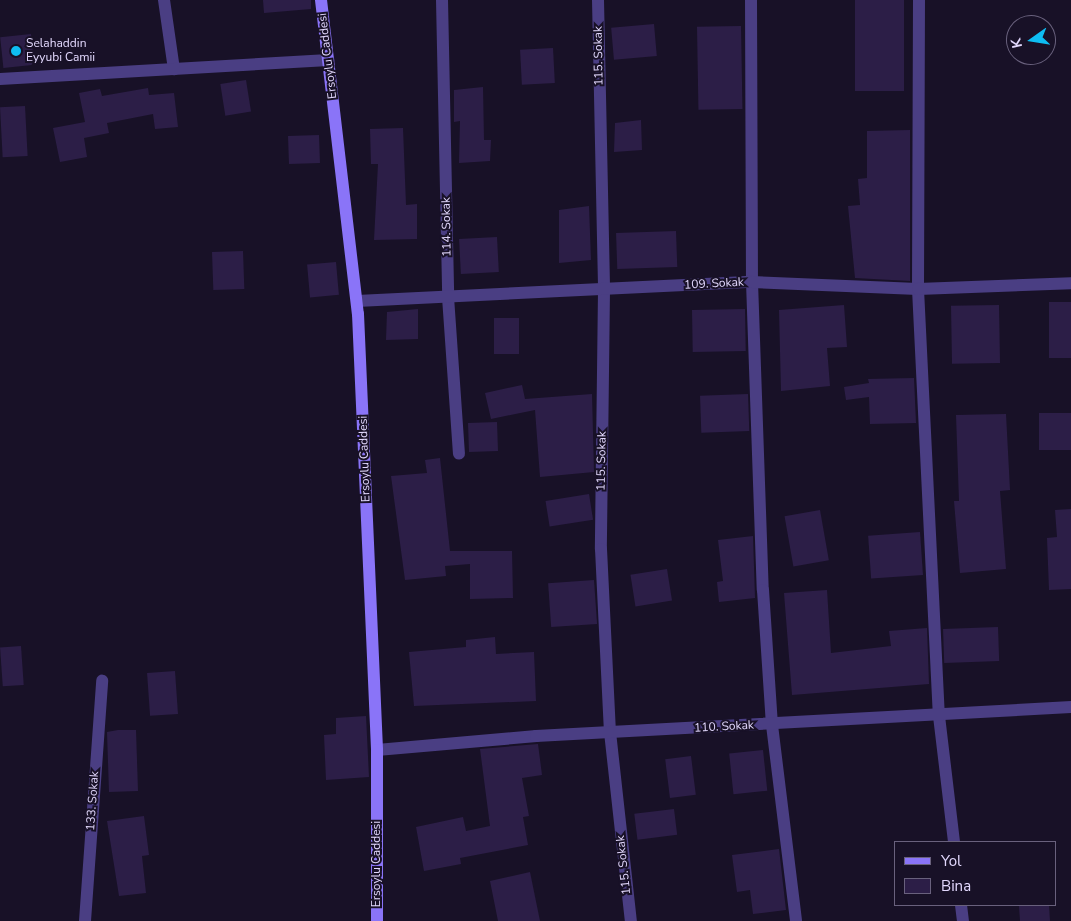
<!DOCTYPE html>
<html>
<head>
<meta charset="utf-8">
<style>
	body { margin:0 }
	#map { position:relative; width:1071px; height:921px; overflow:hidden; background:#181127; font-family:"Nunito Sans",sans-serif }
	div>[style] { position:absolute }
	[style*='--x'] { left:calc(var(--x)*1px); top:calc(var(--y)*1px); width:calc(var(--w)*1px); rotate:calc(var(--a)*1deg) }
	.building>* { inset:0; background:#2c1e47; transform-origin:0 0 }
	.street>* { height:12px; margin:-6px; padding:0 6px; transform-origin:6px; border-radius:6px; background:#4a3e83 }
	.secondary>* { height:12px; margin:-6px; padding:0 6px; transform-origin:6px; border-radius:6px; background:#8a74f8 }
	.dots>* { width:14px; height:14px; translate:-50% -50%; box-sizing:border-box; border:2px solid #181127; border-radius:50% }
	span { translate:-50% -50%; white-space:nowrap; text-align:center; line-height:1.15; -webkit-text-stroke:4px #181127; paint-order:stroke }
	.poi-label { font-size:12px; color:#e2d8fd }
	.left { translate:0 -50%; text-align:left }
	.street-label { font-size:12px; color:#e2d8fd }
	.legend { position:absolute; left:894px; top:841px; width:162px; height:65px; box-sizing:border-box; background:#181127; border:1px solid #69617d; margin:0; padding:6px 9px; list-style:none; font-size:15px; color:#e2d8fd }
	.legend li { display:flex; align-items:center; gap:10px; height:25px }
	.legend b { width:25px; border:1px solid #69617d }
	.north { position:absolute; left:1006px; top:15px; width:50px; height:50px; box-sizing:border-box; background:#181127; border:1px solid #69617d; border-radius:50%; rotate:257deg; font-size:14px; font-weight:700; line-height:20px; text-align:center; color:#e2d8fd }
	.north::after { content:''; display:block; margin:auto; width:18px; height:22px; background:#0ebdf3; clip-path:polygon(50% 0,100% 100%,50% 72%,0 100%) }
</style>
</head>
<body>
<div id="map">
	<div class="building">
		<i style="clip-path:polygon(263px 0,311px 0,311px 9px,264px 13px)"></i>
		<i style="left:855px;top:0;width:49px;height:91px"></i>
		<i style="left:654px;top:24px;width:32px;height:43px;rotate:85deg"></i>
		<i style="left:741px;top:26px;width:83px;height:44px;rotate:89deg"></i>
		<i style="left:31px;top:34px;width:31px;height:31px;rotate:84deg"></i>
		<i style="left:553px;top:48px;width:35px;height:33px;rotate:87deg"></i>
		<i style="left:246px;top:80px;width:32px;height:26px;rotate:81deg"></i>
		<i style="clip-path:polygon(483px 87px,484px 140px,491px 140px,490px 161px,459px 163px,460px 121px,454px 122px,454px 90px)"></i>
		<i style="clip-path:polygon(148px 88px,149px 95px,174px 93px,178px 127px,155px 129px,153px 114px,107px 123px,109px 133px,84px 138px,87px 157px,60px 162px,53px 128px,85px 122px,79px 93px,100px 89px,102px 96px)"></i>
		<i style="left:25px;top:106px;width:50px;height:25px;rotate:87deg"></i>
		<i style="clip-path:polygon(641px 120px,642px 150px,614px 152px,615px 123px)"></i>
		<i style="clip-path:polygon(403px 128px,406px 205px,417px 204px,417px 239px,374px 240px,378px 164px,371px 164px,370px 129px)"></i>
		<i style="clip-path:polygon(910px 130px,910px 281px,855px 278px,848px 206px,860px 205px,858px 179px,867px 178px,867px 131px)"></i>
		<i style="left:319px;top:135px;width:28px;height:31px;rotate:88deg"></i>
		<i style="clip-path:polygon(589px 206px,591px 260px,559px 263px,559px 210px)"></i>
		<i style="left:676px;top:231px;width:36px;height:60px;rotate:88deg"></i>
		<i style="left:497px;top:237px;width:35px;height:38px;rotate:87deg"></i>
		<i style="left:243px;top:251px;width:38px;height:31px;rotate:88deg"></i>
		<i style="left:336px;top:262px;width:33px;height:29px;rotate:85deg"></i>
		<i style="left:1071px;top:302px;width:56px;height:22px;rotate:90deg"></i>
		<i style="clip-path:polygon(844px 305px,847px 347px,827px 348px,830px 386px,781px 391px,779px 310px)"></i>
		<i style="left:999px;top:305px;width:58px;height:48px;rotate:89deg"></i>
		<i style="clip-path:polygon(418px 309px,418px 339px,386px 340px,387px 312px)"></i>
		<i style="left:745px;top:309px;width:42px;height:53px;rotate:89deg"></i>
		<i style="left:494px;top:318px;width:25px;height:36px"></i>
		<i style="clip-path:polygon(914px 378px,916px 423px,870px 424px,869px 397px,846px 400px,844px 387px,869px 383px,868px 379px)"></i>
		<i style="clip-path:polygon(522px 385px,525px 399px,592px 394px,594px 472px,540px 477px,535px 410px,491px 419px,485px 393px)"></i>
		<i style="left:748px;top:394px;width:37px;height:48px;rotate:88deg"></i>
		<i style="left:1071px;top:413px;width:37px;height:32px;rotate:90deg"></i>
		<i style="clip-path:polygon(1006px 414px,1010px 490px,1000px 491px,1006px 569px,960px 573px,954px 501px,959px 501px,956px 415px)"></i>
		<i style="left:497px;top:422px;width:29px;height:29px;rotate:88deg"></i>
		<i style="clip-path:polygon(440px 458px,450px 551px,512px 551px,513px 598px,470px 599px,470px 564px,445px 566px,446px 576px,405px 580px,391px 476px,427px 473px,425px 460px)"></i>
		<i style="left:589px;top:494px;width:26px;height:44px;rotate:81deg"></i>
		<i style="clip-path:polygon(1071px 509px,1071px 589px,1049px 590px,1047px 538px,1057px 537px,1055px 510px)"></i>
		<i style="left:820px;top:510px;width:51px;height:36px;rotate:80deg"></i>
		<i style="left:920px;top:532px;width:43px;height:52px;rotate:86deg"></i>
		<i style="clip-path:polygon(753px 536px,755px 598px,719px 602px,717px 582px,723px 581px,718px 540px)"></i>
		<i style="left:667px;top:569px;width:32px;height:37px;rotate:81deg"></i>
		<i style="left:594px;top:580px;width:44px;height:46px;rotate:86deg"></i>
		<i style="clip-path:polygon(827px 590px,831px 653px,891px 646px,889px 631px,927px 628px,929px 684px,792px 695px,784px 593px)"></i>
		<i style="left:998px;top:627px;width:34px;height:55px;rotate:88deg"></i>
		<i style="clip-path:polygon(495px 637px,496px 654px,534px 652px,536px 701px,414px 706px,409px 652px,466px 647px,466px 640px)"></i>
		<i style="left:21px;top:646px;width:39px;height:21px;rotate:86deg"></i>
		<i style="left:175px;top:671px;width:43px;height:28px;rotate:86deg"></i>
		<i style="clip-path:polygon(366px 716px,369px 777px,326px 780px,324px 735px,336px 734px,336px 718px)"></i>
		<i style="clip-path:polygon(118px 730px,136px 730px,138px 791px,109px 792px,107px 732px)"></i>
		<i style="clip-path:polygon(538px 744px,542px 775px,522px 778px,529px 816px,523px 817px,528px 845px,460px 858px,461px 864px,424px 871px,416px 827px,463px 817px,466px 831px,490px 826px,480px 749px)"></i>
		<i style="left:763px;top:750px;width:41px;height:34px;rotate:84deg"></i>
		<i style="left:691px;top:756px;width:39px;height:26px;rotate:83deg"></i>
		<i style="left:674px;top:809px;width:26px;height:40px;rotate:83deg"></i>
		<i style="clip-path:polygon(144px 816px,149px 855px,142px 856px,146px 893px,119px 896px,107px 821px)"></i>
		<i style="clip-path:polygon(779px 849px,786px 910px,753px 914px,750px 890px,737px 892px,732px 855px)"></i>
		<i style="clip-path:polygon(530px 872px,540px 921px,498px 921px,490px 881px)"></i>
		<i style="clip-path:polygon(1037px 905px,1049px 905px,1050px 921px,1020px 921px,1019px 906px)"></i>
	</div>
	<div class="street">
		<i style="--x:164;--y:0;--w:70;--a:81.8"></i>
		<i style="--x:442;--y:0;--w:297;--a:88.8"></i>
		<i style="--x:448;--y:297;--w:157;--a:86"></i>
		<i style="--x:598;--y:0;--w:290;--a:88.8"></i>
		<i style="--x:604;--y:290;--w:259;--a:90.7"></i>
		<i style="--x:601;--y:549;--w:183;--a:87.2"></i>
		<i style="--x:610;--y:732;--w:190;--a:83.7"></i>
		<i style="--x:751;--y:0;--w:282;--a:89.8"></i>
		<i style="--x:752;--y:282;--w:308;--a:88"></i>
		<i style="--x:763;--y:590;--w:135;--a:86.2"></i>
		<i style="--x:772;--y:725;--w:197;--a:83"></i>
		<i style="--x:919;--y:0;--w:289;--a:90.2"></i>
		<i style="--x:918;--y:289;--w:428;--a:87.2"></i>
		<i style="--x:939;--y:716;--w:127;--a:83.2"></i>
		<i style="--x:0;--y:79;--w:329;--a:-3.3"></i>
		<i style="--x:357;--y:301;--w:395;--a:-2.8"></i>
		<i style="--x:752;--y:282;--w:166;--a:2.4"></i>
		<i style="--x:918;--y:289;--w:153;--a:-2.2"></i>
		<i style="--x:377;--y:750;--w:160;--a:-5"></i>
		<i style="--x:536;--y:736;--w:536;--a:-3.1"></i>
		<i style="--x:961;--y:905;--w:16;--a:83"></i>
		<i style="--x:85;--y:921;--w:241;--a:-85.9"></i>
	</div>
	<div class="secondary">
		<i style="--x:321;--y:0;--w:316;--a:83.3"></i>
		<i style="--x:358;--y:314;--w:436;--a:87.5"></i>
		<i style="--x:377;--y:750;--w:171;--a:90"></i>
	</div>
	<div class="dots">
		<i style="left:16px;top:51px;background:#0ebdf3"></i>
	</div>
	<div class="poi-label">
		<span class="left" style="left:26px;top:51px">Selahaddin<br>Eyyubi Camii</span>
	</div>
	<div class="street-label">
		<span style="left:328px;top:56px;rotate:-97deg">Ersoylu Caddesi</span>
		<span style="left:599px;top:56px;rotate:-91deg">115. Sokak</span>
		<span style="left:447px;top:227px;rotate:-91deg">114. Sokak</span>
		<span style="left:714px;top:284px;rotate:-3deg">109. Sokak</span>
		<span style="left:365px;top:459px;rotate:-92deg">Ersoylu Caddesi</span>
		<span style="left:602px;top:461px;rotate:-89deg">115. Sokak</span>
		<span style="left:724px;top:727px;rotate:-3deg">110. Sokak</span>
		<span style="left:93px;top:801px;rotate:-86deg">133. Sokak</span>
		<span style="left:377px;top:864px;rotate:-90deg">Ersoylu Caddesi</span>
		<span style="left:624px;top:865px;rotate:-96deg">115. Sokak</span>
	</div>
	<ul class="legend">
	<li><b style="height:6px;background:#8a74f8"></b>Yol</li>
	<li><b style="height:14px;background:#2c1e47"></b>Bina</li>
	</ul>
	<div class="north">K</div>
</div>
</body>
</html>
